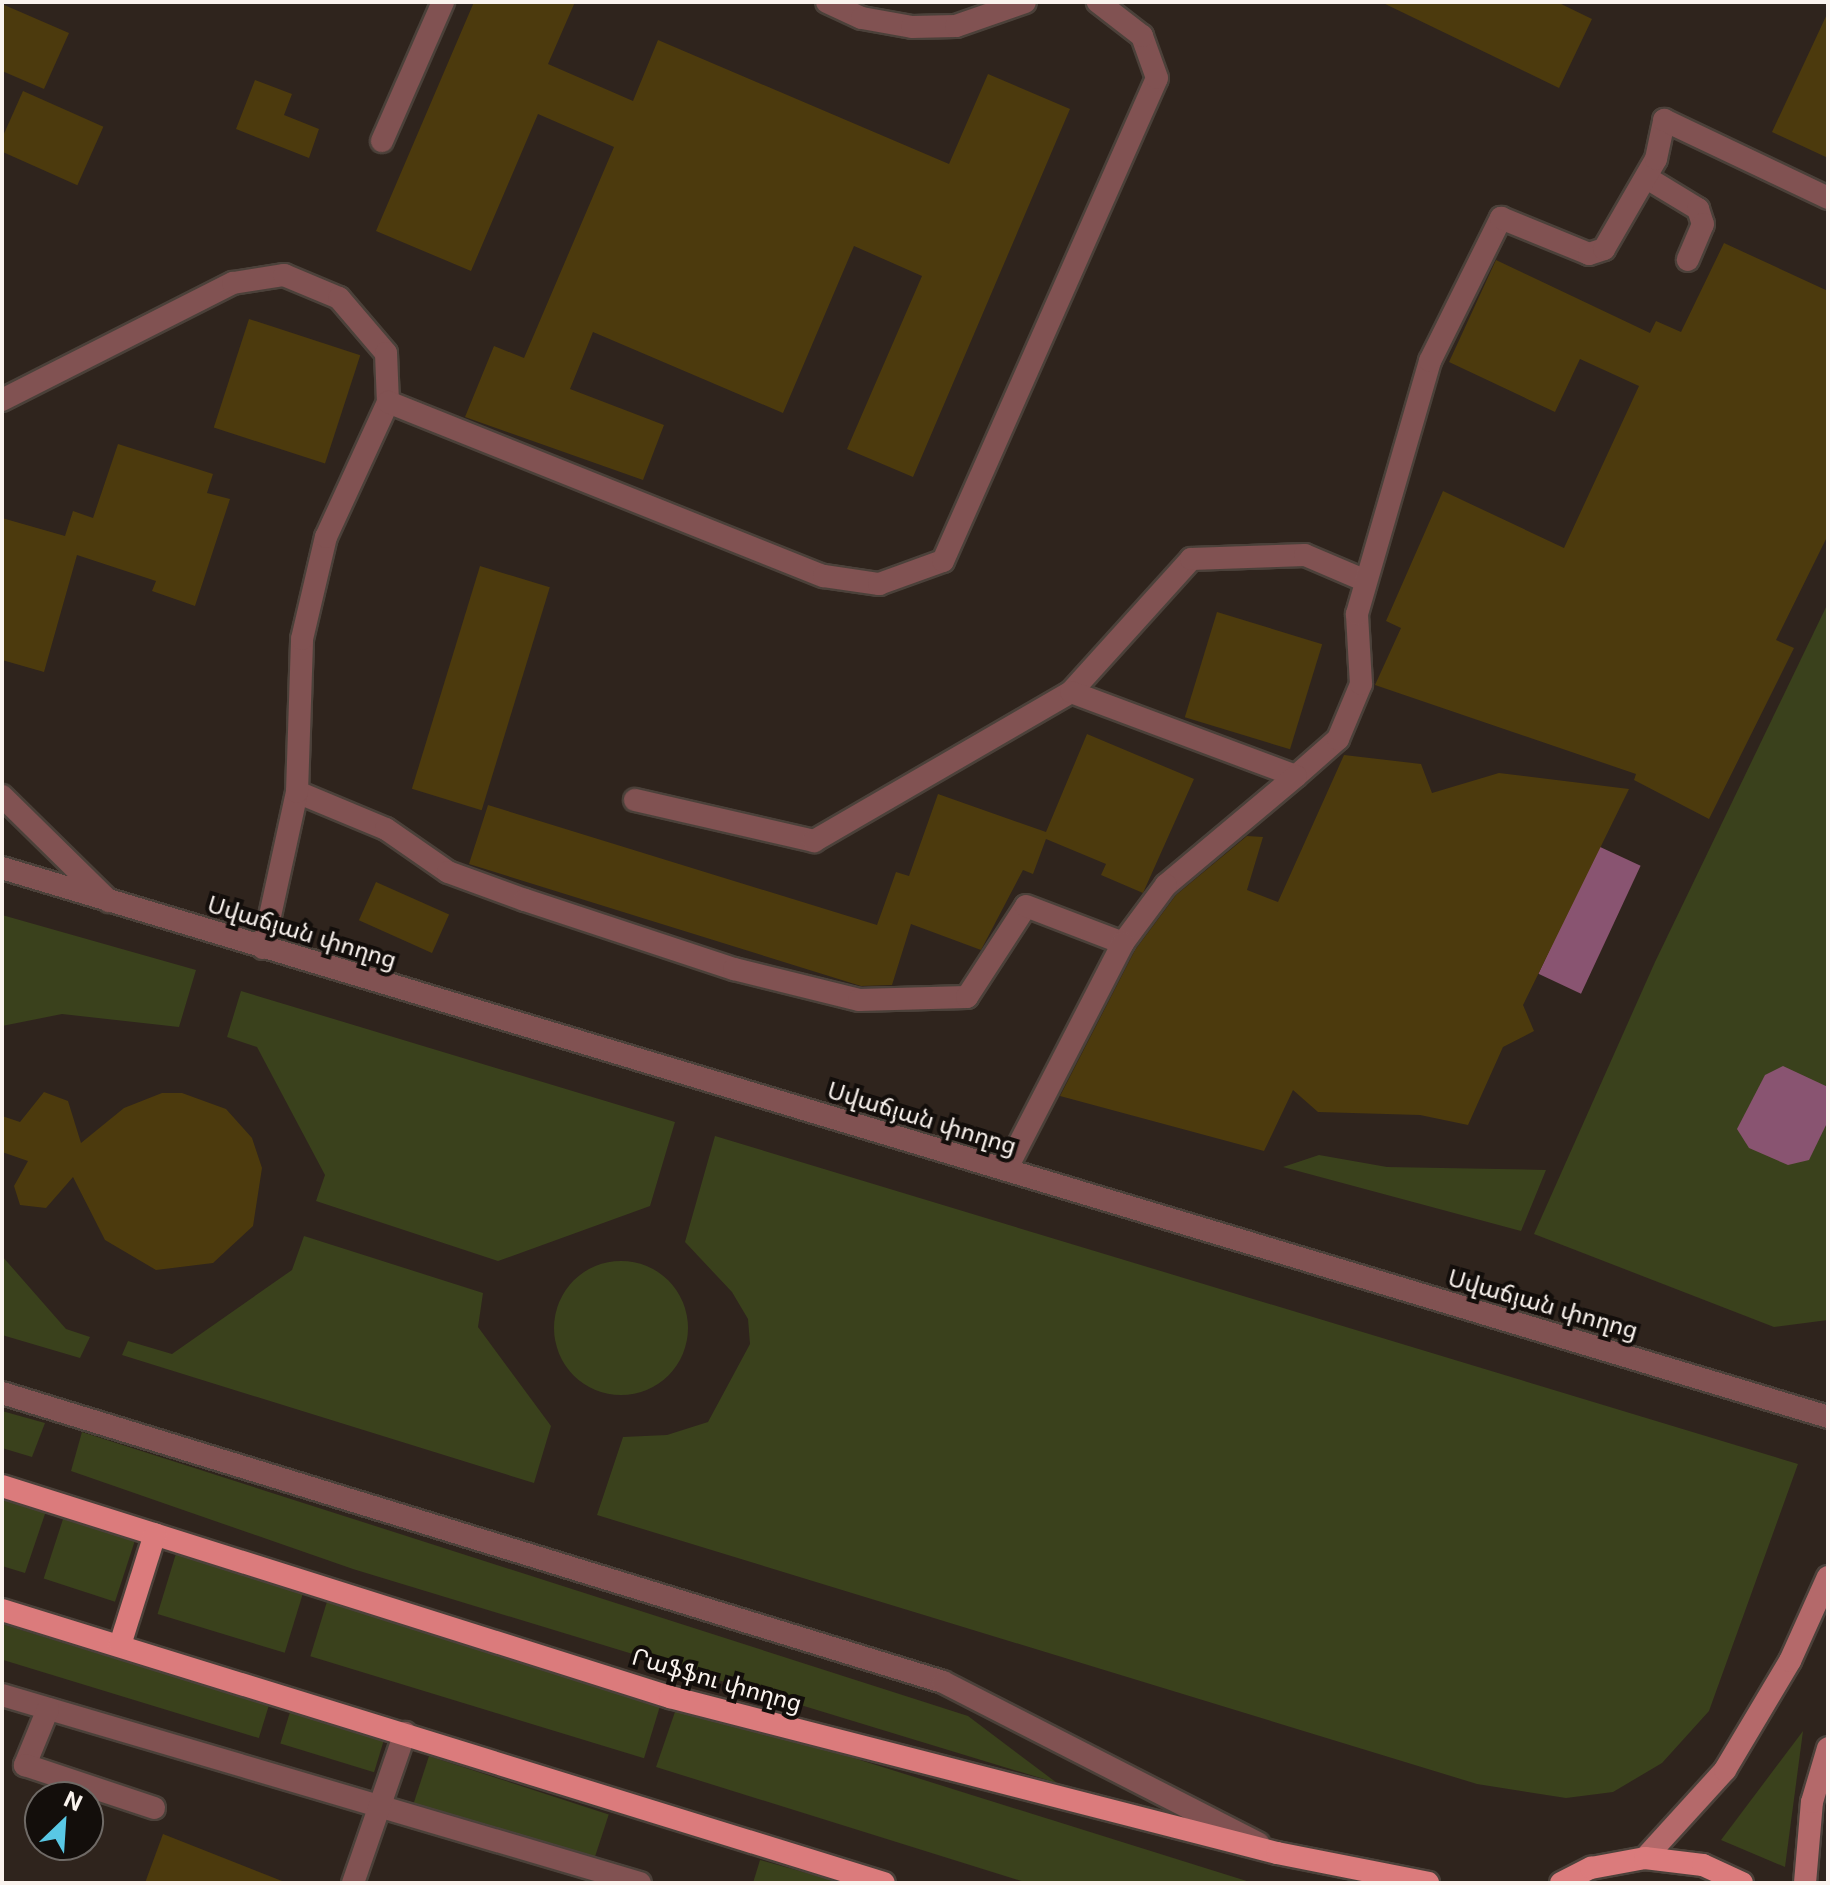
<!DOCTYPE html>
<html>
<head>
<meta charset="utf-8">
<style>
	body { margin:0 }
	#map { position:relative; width:1830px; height:1885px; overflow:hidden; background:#2f241d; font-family:Inter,"Noto Sans Armenian",sans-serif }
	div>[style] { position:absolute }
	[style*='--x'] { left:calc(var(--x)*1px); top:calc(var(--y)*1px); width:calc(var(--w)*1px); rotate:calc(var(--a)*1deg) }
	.green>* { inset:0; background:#3a411c; transform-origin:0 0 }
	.round { border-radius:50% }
	.water>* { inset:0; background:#895471; transform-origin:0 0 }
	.building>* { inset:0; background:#4c3a0d; transform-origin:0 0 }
	.roads { filter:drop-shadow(2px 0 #4b413a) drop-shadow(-2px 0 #4b413a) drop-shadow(0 2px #4b413a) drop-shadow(0 -2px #4b413a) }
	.service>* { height:22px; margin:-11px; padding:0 11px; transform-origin:11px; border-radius:11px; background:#815252 }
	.tertiary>* { height:22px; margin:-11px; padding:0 11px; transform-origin:11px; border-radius:11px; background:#815252 }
	.secondary>* { height:22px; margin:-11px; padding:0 11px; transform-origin:11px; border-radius:11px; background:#b4696a }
	.primary>* { height:22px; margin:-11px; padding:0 11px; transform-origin:11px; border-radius:11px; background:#db7b7c }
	span { translate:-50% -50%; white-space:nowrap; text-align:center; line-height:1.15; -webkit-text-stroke:8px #130e0b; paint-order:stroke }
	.street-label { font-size:24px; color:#faf3ee }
	.frame { position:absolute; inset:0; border:4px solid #faf3ee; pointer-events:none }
	.north { position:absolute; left:24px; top:1781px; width:80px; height:80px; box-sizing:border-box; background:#130e0b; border:2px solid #6f6a66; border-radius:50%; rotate:25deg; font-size:22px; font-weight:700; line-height:32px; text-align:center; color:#faf3ee }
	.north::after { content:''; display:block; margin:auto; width:28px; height:36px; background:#59c8e5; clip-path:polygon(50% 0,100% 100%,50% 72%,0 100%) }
</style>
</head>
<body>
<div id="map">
	<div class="green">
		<i style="clip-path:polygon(1828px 603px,1828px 1320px,1774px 1327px,1534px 1234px,1655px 962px)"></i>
		<i style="clip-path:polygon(2px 915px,196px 970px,179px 1027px,62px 1014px,2px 1026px)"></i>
		<i style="clip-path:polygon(241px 991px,675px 1122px,650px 1206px,498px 1261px,316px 1201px,325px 1175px,257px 1047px,227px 1037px)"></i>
		<i style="clip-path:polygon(715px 1136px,1798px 1464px,1709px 1711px,1662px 1763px,1613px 1792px,1566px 1798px,1477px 1784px,597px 1515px,623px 1437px,667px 1435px,708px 1422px,750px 1344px,748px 1319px,732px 1292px,685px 1242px)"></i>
		<i style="clip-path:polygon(1319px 1155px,1387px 1167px,1546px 1170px,1521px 1231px,1283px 1167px)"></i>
		<i style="clip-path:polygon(304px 1236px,483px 1293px,478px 1327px,551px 1426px,534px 1483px,122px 1355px,128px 1341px,172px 1354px,292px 1270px)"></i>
		<i style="clip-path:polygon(2px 1256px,66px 1329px,90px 1337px,80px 1358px,2px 1335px)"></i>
		<i class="round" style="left:554px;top:1261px;width:134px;height:134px"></i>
		<i style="clip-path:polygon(2px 1411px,45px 1423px,32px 1457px,2px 1448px)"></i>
		<i style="clip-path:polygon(82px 1432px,968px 1716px,1057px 1783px,353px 1569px,71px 1471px)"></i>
		<i style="clip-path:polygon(2px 1495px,47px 1508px,25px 1573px,2px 1566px)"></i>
		<i style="left:65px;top:1513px;width:75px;height:69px;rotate:18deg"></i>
		<i style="left:178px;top:1547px;width:133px;height:70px;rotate:17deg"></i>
		<i style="left:329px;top:1595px;width:349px;height:64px;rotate:17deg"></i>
		<i style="left:2px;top:1624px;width:279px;height:34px;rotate:17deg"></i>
		<i style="clip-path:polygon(678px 1703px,1253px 1883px,1028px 1883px,656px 1767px)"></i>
		<i style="left:290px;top:1712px;width:98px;height:33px;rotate:17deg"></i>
		<i style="clip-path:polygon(1803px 1731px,1785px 1867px,1721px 1840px)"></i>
		<i style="left:429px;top:1756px;width:189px;height:53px;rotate:18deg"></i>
		<i style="clip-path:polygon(760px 1860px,843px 1883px,753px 1883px)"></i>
	</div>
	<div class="water">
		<i style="left:1598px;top:846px;width:47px;height:141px;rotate:25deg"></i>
		<i style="clip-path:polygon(1783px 1066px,1828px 1087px,1828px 1121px,1809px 1160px,1788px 1165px,1749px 1148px,1737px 1129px,1765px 1075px)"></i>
	</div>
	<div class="building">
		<i style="clip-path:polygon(474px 2px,575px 2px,548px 64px,633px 101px,658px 40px,949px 164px,988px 74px,1070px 109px,913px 477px,847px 449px,922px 276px,854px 246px,783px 413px,593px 332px,570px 389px,664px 425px,643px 480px,465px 417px,494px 346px,524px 358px,614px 147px,538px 114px,471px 271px,376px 231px)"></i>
		<i style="clip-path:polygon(1381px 2px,1557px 2px,1592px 19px,1559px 88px)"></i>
		<i style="clip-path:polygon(2px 4px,69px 33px,44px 89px,2px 71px)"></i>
		<i style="clip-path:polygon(1828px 12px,1828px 158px,1772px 132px)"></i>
		<i style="clip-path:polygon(255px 80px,292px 94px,284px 115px,319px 129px,309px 158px,236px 129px)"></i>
		<i style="left:23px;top:91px;width:88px;height:64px;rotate:24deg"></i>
		<i style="clip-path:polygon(1724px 243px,1828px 291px,1828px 535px,1776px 640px,1794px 648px,1709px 819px,1634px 780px,1636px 774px,1375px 685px,1401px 628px,1386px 621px,1443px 491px,1564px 548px,1639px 386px,1580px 359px,1555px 412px,1449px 362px,1496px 260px,1650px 333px,1656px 321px,1681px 332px)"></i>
		<i style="left:249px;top:319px;width:117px;height:114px;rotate:18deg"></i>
		<i style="clip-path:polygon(118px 444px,213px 474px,207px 493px,230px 499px,195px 606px,152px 591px,156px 581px,77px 555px,44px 672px,2px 660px,2px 518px,65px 536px,73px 511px,93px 518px)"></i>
		<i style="left:480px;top:566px;width:73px;height:233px;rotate:17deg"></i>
		<i style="left:1217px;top:612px;width:110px;height:110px;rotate:17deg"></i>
		<i style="clip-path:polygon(1087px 734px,1194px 779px,1143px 893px,1101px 875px,1106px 864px,1046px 839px,1033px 874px,1023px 870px,981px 950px,911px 924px,892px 985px,861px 986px,469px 864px,488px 805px,877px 925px,896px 872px,909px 876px,938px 794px,1046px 832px)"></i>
		<i style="clip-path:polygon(1344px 755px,1421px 764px,1432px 793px,1499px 773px,1629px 789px,1523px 1005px,1534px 1031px,1503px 1047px,1468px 1125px,1420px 1115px,1318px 1112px,1293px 1090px,1264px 1151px,1060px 1096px,1135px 950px,1176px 895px,1247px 836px,1263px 837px,1247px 890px,1278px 902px)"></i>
		<i style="left:376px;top:882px;width:80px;height:42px;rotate:24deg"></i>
		<i style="clip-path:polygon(44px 1092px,68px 1101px,81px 1143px,124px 1108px,162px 1093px,182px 1093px,226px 1109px,252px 1138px,262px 1168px,253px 1226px,213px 1263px,156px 1270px,105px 1240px,73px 1177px,46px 1208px,20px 1205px,14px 1186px,28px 1161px,2px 1152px,2px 1116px,20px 1122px)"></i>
		<i style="clip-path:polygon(163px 1834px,282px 1881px,282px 1883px,145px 1883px)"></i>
	</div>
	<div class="roads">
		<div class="service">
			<i style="--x:827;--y:2;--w:38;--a:25"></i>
			<i style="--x:862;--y:18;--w:51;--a:10.2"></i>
			<i style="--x:912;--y:27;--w:44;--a:-1.3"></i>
			<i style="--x:956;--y:26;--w:73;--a:-19.2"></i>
			<i style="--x:382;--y:141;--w:152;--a:-66.3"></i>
			<i style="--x:1647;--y:178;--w:60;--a:31.3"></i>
			<i style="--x:1698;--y:209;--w:16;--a:72"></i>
			<i style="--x:1703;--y:224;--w:39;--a:113"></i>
			<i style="--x:2;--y:400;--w:259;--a:-26.9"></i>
			<i style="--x:233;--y:283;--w:52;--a:-8.9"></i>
			<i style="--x:284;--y:275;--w:60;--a:22.7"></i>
			<i style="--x:339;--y:298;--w:72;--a:49.5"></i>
			<i style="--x:386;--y:353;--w:49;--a:87.7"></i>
			<i style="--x:1071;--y:692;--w:179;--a:-47.9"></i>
			<i style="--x:1191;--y:559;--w:114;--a:-2"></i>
			<i style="--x:1305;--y:555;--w:66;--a:23.1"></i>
			<i style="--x:1296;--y:776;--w:56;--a:-41.4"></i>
			<i style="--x:1338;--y:739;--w:60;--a:-67.3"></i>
			<i style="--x:1361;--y:684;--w:70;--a:-93.3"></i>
			<i style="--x:1357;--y:614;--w:263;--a:-73.9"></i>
			<i style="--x:1430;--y:361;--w:160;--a:-63.6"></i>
			<i style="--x:1501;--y:218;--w:95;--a:22.2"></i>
			<i style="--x:1589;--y:254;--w:16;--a:-18"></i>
			<i style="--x:1604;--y:249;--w:104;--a:-60"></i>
			<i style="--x:1656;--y:159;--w:40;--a:-78"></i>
			<i style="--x:1664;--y:120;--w:182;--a:25.4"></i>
			<i style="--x:297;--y:792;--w:96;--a:22.6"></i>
			<i style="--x:386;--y:829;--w:75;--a:34.7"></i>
			<i style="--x:448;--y:872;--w:82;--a:20"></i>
			<i style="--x:525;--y:900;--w:220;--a:18.3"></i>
			<i style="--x:734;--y:969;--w:129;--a:13.9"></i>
			<i style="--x:859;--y:1000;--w:108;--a:-1.6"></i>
			<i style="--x:967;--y:997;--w:108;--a:-57"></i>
			<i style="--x:1026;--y:906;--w:104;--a:20.9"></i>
			<i style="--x:2;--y:796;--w:150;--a:44.5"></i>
			<i style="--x:635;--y:800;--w:184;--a:12.9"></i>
			<i style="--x:814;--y:841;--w:297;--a:-30.1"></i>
			<i style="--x:1071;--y:692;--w:240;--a:20.5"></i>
			<i style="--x:1296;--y:776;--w:170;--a:140"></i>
			<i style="--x:1166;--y:885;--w:72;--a:126.6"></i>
			<i style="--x:1123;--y:943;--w:255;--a:117.3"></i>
			<i style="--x:263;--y:948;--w:160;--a:-77.7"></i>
			<i style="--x:297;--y:792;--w:153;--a:-88.1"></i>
			<i style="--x:302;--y:639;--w:105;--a:-76.8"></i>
			<i style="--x:326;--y:537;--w:149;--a:-65.3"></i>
			<i style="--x:388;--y:402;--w:469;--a:21.8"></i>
			<i style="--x:824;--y:576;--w:56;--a:8.3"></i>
			<i style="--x:879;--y:584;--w:68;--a:-19.8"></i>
			<i style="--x:943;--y:561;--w:528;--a:-66.1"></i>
			<i style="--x:1157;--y:78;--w:45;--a:-109.7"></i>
			<i style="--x:1142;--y:36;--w:56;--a:-142.3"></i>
			<i style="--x:2;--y:1393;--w:984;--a:17.07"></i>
			<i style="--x:943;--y:1682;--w:354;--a:27.1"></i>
			<i style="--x:2;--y:1695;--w:665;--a:16.42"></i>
			<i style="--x:48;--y:1709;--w:61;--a:112.3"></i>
			<i style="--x:25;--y:1765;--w:136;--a:18.4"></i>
			<i style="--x:353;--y:1883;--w:159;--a:-70.9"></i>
		</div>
		<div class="tertiary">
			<i style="--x:2;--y:868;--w:1907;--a:16.73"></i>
		</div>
		<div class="secondary">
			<i style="--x:1645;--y:1858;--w:119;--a:-47.7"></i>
			<i style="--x:1725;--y:1770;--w:127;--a:-59.2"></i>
			<i style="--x:1790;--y:1661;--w:92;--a:-65.7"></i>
			<i style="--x:1805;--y:1883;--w:81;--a:-85.1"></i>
			<i style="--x:1812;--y:1802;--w:56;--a:-73.5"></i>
		</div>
		<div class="primary">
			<i style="--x:2;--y:1486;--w:701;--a:17.53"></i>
			<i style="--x:670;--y:1697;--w:627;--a:14.41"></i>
			<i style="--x:1277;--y:1853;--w:154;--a:11.2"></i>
			<i style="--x:2;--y:1610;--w:923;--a:17.2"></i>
			<i style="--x:120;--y:1645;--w:116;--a:-72.5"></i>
			<i style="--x:1561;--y:1883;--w:34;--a:-27"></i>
			<i style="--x:1591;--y:1868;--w:55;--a:-10.5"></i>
			<i style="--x:1645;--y:1858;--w:58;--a:6.9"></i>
			<i style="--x:1703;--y:1865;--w:43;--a:24.8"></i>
		</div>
	</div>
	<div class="street-label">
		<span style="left:302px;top:932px;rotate:17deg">Սվաճյան փողոց</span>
		<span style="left:922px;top:1118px;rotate:17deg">Սվաճյան փողոց</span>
		<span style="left:1543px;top:1304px;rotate:16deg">Սվաճյան փողոց</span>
		<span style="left:717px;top:1680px;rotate:16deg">Րաֆֆու փողոց</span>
	</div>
	<div class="frame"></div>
	<div class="north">N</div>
</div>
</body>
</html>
